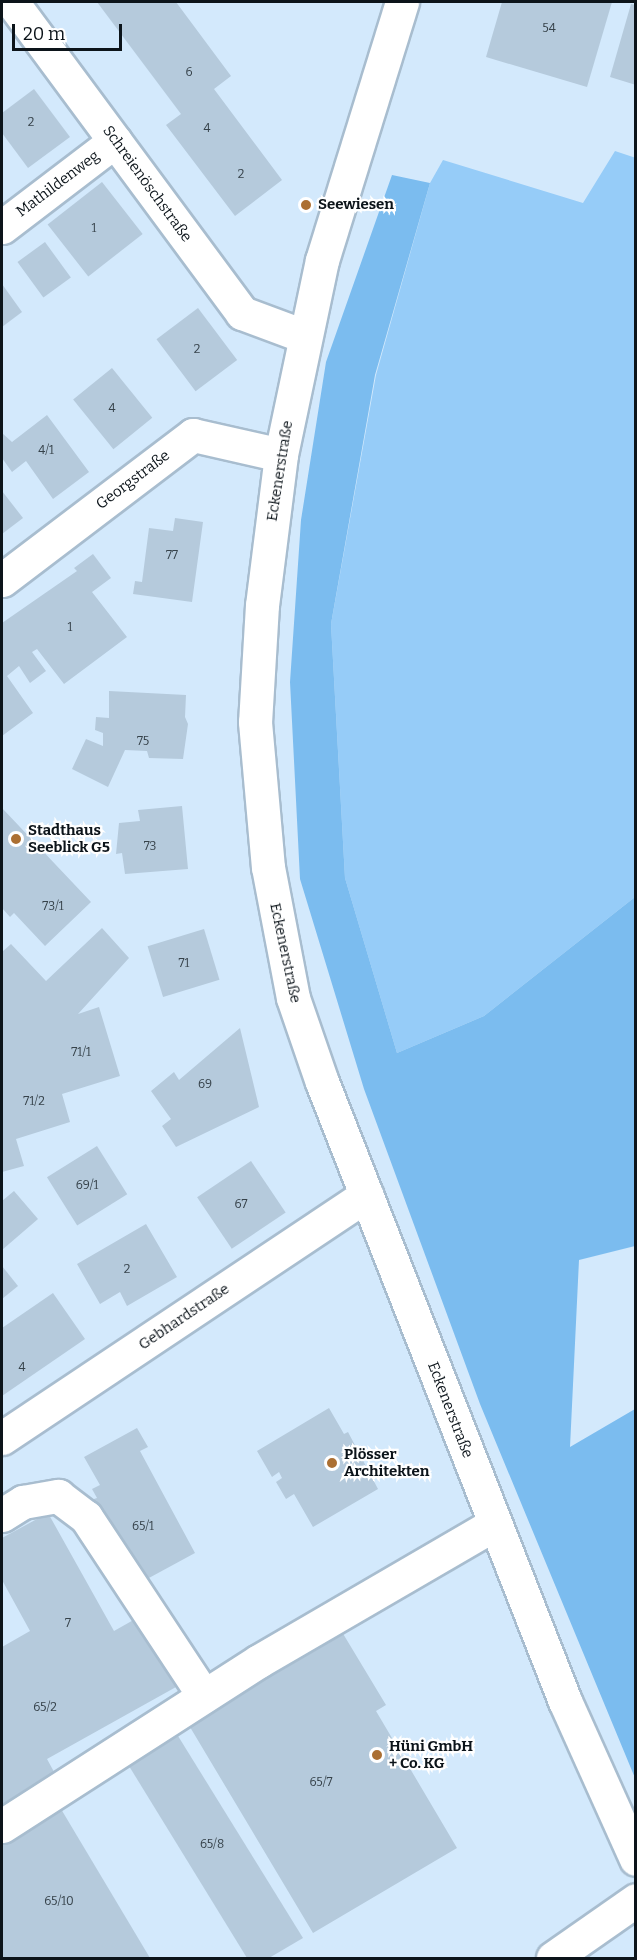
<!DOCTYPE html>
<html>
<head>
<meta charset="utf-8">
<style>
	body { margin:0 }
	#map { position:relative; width:637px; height:1960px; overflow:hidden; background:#d3e9fc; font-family:Bitter,serif }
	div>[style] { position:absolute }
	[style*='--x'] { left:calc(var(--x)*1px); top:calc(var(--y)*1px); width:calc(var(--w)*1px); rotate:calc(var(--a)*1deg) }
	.green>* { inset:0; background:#96ccf8 }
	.forest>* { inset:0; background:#7bbcef }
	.building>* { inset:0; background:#b5cadc; transform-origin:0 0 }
	.roads { filter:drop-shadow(2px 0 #a8bdcf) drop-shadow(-2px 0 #a8bdcf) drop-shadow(0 2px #a8bdcf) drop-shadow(0 -2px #a8bdcf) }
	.minor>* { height:33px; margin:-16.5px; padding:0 16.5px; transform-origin:16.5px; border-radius:16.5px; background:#fff }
	.major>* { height:33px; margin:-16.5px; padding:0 16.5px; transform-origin:16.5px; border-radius:16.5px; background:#fff }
	.dots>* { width:16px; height:16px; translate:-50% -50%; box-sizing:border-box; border:3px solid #fff; border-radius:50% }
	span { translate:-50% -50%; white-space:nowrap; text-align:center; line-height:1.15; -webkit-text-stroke:4.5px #fff; paint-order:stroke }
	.number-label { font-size:12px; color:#36424a }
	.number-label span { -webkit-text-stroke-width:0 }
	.street-label { font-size:15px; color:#0c141a }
	.poi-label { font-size:15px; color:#0c141a; font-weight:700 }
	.left { translate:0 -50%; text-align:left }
	.frame { position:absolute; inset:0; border:3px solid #0c141a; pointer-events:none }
	.scale { position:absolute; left:12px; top:24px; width:110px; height:27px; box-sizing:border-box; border:3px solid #0c141a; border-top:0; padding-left:8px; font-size:18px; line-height:21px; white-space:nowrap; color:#0c141a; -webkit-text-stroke:4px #fff; paint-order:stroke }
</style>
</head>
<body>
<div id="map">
	<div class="green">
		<i style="clip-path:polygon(615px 151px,636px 158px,635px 897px,484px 1016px,397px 1053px,345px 878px,331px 624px,376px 375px,430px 183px,443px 160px,583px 203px)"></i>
	</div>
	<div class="forest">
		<i style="clip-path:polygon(392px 175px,430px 183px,375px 375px,331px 624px,345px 878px,397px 1053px,484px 1016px,635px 897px,635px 1246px,579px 1260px,570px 1447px,635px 1409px,635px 1778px,480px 1404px,364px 1089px,300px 879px,290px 682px,301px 520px,326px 362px)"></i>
	</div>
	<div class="building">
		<i style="clip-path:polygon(97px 2px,176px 2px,231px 76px,214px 89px,282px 180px,235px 216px,166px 125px,181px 114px)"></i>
		<i style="clip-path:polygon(502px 2px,612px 2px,587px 87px,486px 57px)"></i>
		<i style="clip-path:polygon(631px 4px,636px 5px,636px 85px,610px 77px)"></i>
		<i style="clip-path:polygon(34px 89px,70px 137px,28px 168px,2px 133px,2px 113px)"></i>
		<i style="left:102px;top:182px;width:66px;height:69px;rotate:52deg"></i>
		<i style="left:45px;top:242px;width:44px;height:34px;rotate:54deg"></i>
		<i style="clip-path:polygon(2px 284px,22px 312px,2px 327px)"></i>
		<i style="left:198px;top:308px;width:65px;height:52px;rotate:53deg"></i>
		<i style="left:112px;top:368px;width:64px;height:50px;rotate:51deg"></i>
		<i style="clip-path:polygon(47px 415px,89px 472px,53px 499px,26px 461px,12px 472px,2px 458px,2px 433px,12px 442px)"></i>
		<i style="clip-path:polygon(2px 491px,23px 518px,2px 534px)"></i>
		<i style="clip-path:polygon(175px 518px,203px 522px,192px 602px,133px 594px,135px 581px,142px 582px,149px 528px,173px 531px)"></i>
		<i style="clip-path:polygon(93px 554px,111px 578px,92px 592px,127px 637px,64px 684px,37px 649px,32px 652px,46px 671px,30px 683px,19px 666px,7px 676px,33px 713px,2px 736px,2px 623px,77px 571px,74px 568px)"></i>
		<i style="clip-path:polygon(109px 691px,186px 695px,185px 717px,188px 724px,183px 759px,149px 758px,147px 751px,125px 750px,108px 787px,72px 769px,86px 739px,103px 746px,103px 733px,95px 730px,96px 717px,109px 718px)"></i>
		<i style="clip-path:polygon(182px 806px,188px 869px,125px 874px,122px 853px,116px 854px,119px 823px,140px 821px,138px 810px)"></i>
		<i style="clip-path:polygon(2px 808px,91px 902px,45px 946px,14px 913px,10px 917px,2px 908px)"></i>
		<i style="clip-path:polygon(102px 928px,129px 958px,78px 1014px,99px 1007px,120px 1076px,62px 1094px,70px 1122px,16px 1139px,24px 1166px,2px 1172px,2px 952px,11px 944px,46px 981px)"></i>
		<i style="left:204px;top:929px;width:53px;height:59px;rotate:73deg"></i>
		<i style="clip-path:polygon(240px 1028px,259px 1107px,176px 1147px,162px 1126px,171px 1119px,151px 1091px,174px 1072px,179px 1080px)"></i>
		<i style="left:97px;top:1146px;width:57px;height:59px;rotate:58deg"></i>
		<i style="left:251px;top:1161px;width:62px;height:65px;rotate:56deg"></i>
		<i style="clip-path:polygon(14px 1191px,38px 1219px,2px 1250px,2px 1201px)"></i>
		<i style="clip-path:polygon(146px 1224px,177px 1277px,127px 1306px,120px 1292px,100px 1304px,77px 1264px)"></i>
		<i style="clip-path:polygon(2px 1266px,18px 1286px,2px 1299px)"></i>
		<i style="clip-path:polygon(53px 1293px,85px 1339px,2px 1396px,2px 1328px)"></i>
		<i style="clip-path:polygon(329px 1408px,344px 1434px,348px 1432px,378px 1489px,313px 1527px,294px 1494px,286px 1499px,276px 1482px,282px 1478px,279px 1472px,272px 1477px,257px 1451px)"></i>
		<i style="clip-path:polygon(137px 1428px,148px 1447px,140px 1451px,195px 1553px,136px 1585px,91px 1500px,97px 1498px,92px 1489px,100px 1485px,84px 1457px)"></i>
		<i style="clip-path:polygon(48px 1513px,114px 1631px,137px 1618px,176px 1687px,47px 1759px,59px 1781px,2px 1813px,2px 1647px,30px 1631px,2px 1580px,2px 1538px)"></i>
		<i style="clip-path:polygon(342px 1632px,386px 1705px,376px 1711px,457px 1848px,313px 1933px,184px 1717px,268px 1667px,272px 1674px)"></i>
		<i style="clip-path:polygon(170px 1723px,303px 1938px,269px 1958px,247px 1958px,121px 1753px)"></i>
		<i style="clip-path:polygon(61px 1809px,150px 1958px,2px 1958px,2px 1845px)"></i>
	</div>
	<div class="roads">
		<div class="minor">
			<i style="--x:12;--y:2;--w:387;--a:53.5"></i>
			<i style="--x:242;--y:313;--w:66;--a:20.4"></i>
			<i style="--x:2;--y:227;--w:142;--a:-37.3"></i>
			<i style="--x:2;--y:580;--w:240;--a:-37.2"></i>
			<i style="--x:193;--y:435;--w:90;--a:12.8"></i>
			<i style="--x:2;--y:1438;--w:438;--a:-33.7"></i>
			<i style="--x:2;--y:1515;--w:25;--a:-32"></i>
			<i style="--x:23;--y:1502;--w:36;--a:-10"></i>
			<i style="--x:58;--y:1496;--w:35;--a:37"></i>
			<i style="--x:86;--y:1517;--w:214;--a:56.6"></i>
			<i style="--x:2;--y:1826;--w:305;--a:-32.7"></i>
			<i style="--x:259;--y:1661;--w:272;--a:-30.2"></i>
			<i style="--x:553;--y:1958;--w:101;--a:-34.9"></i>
		</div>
		<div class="major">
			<i style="--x:402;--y:2;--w:270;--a:107.2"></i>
			<i style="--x:322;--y:260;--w:199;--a:101.9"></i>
			<i style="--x:281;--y:455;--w:151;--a:97.2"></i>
			<i style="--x:262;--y:605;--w:117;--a:93.4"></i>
			<i style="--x:255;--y:722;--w:146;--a:84.9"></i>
			<i style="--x:268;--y:867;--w:133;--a:79.2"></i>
			<i style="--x:293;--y:998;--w:89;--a:71"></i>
			<i style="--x:322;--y:1082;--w:665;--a:68.57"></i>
			<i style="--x:565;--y:1701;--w:173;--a:65.8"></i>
		</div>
	</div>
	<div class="dots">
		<i style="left:306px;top:205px;background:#ab6f32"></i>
		<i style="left:16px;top:839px;background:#ab6f32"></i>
		<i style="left:332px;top:1463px;background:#ab6f32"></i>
		<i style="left:377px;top:1755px;background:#ab6f32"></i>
	</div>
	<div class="number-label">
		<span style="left:549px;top:29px">54</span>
		<span style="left:189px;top:73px">6</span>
		<span style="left:31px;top:123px">2</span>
		<span style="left:207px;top:129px">4</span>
		<span style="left:241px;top:175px">2</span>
		<span style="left:94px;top:229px">1</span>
		<span style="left:197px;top:350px">2</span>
		<span style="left:112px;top:409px">4</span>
		<span style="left:46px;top:451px">4/1</span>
		<span style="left:172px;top:556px">77</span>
		<span style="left:70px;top:628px">1</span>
		<span style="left:143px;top:742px">75</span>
		<span style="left:150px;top:847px">73</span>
		<span style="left:53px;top:907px">73/1</span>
		<span style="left:184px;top:964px">71</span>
		<span style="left:81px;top:1053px">71/1</span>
		<span style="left:205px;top:1085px">69</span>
		<span style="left:34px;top:1102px">71/2</span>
		<span style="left:87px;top:1186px">69/1</span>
		<span style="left:241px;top:1205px">67</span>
		<span style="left:127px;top:1270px">2</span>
		<span style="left:22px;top:1368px">4</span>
		<span style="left:143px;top:1527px">65/1</span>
		<span style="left:68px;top:1624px">7</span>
		<span style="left:45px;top:1708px">65/2</span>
		<span style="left:321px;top:1783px">65/7</span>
		<span style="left:212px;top:1845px">65/8</span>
		<span style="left:59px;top:1902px">65/10</span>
	</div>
	<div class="street-label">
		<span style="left:58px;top:184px;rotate:-37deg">Mathildenweg</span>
		<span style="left:147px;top:184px;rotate:54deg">Schreienöschstraße</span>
		<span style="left:280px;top:471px;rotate:-81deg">Eckenerstraße</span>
		<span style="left:133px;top:480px;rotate:-37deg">Georgstraße</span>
		<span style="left:285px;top:953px;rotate:78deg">Eckenerstraße</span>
		<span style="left:184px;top:1317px;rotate:-34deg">Gebhardstraße</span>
		<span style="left:450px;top:1410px;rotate:69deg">Eckenerstraße</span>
	</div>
	<div class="poi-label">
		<span class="left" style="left:318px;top:205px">Seewiesen</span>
		<span class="left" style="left:28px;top:839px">Stadthaus<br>Seeblick G5</span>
		<span class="left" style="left:344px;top:1463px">Plösser<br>Architekten</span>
		<span class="left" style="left:389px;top:1755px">Hüni GmbH<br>+ Co. KG</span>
	</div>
	<div class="frame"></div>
	<div class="scale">20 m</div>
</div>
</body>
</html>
